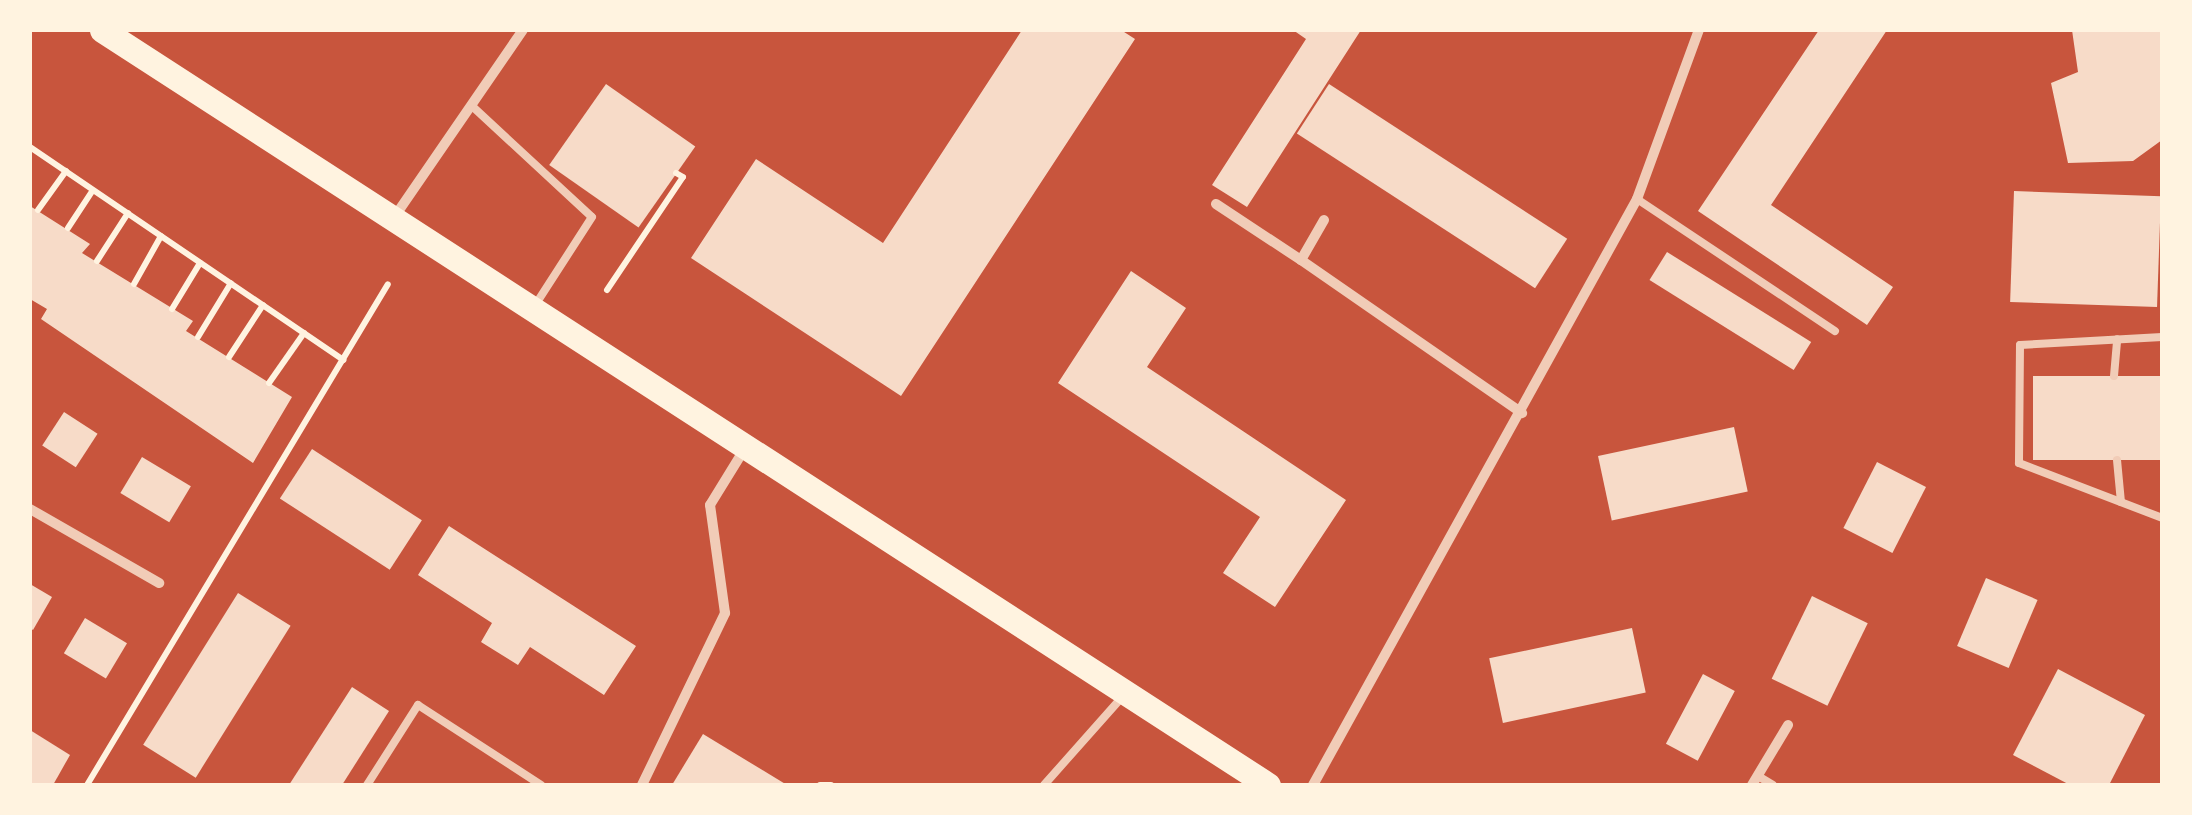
<!DOCTYPE html>
<html>
<head>
<meta charset="utf-8">
<style>
	body { margin:0 }
	#map { position:relative; width:2192px; height:815px; overflow:hidden; background:#c8553d; font-family:Ubuntu,sans-serif }
	div>[style] { position:absolute }
	[style*='--x'] { left:calc(var(--x)*1px); top:calc(var(--y)*1px); width:calc(var(--w)*1px); rotate:calc(var(--a)*1deg) }
	.building>* { inset:0; background:#f7dbc8; transform-origin:0 0 }
	.path>* { height:6px; margin:-3px; padding:0 3px; transform-origin:3px; border-radius:3px; background:#fff3e0 }
	.service>* { height:8px; margin:-4px; padding:0 4px; transform-origin:4px; border-radius:4px; background:#f1ccb7 }
	.minor>* { height:10px; margin:-5px; padding:0 5px; transform-origin:5px; border-radius:5px; background:#f1ccb7 }
	.primary>* { height:25px; margin:-12.5px; padding:0 12.5px; transform-origin:12.5px; border-radius:12.5px; background:#fff3e0 }
	span { translate:-50% -50%; white-space:nowrap; text-align:center; line-height:1.15; -webkit-text-stroke:9px #fff3e0; paint-order:stroke }
	.frame { position:absolute; inset:0; border:32px solid #fff3e0; pointer-events:none }
</style>
</head>
<body>
<div id="map">
	<div class="building">
		<i style="clip-path:polygon(1022px 30px,1121px 30px,1135px 39px,901px 396px,691px 258px,756px 159px,883px 243px)"></i>
		<i style="clip-path:polygon(1293px 30px,1361px 30px,1247px 207px,1212px 185px,1306px 39px)"></i>
		<i style="clip-path:polygon(1819px 30px,1887px 30px,1771px 205px,1893px 287px,1867px 325px,1698px 211px)"></i>
		<i style="clip-path:polygon(2072px 30px,2162px 30px,2162px 140px,2133px 161px,2068px 163px,2051px 83px,2078px 72px)"></i>
		<i style="left:606px;top:84px;width:109px;height:99px;rotate:35deg"></i>
		<i style="left:1329px;top:84px;width:284px;height:59px;rotate:33deg"></i>
		<i style="left:2014px;top:191px;width:147px;height:111px;rotate:2deg"></i>
		<i style="clip-path:polygon(30px 206px,90px 244px,82px 253px,193px 321px,186px 331px,292px 397px,253px 463px,41px 319px,47px 309px,30px 299px)"></i>
		<i style="left:1667px;top:252px;width:170px;height:33px;rotate:32deg"></i>
		<i style="clip-path:polygon(1131px 271px,1186px 308px,1147px 367px,1346px 500px,1275px 607px,1223px 573px,1260px 517px,1058px 383px)"></i>
		<i style="left:2162px;top:376px;width:84px;height:129px;rotate:90deg"></i>
		<i style="left:64px;top:412px;width:40px;height:40px;rotate:33deg"></i>
		<i style="left:1734px;top:427px;width:66px;height:139px;rotate:78deg"></i>
		<i style="left:312px;top:449px;width:131px;height:59px;rotate:33deg"></i>
		<i style="left:142px;top:457px;width:57px;height:42px;rotate:31deg"></i>
		<i style="left:1877px;top:462px;width:55px;height:74px;rotate:27deg"></i>
		<i style="clip-path:polygon(449px 526px,636px 646px,604px 695px,530px 647px,518px 665px,481px 642px,492px 623px,418px 575px)"></i>
		<i style="left:1986px;top:578px;width:56px;height:74px;rotate:23deg"></i>
		<i style="clip-path:polygon(30px 584px,52px 597px,33px 630px,30px 628px)"></i>
		<i style="left:238px;top:593px;width:62px;height:179px;rotate:32deg"></i>
		<i style="left:1812px;top:596px;width:62px;height:92px;rotate:26deg"></i>
		<i style="left:85px;top:618px;width:49px;height:41px;rotate:31deg"></i>
		<i style="left:1632px;top:628px;width:66px;height:146px;rotate:78deg"></i>
		<i style="clip-path:polygon(2058px 669px,2145px 715px,2109px 785px,2070px 785px,2013px 755px)"></i>
		<i style="left:1703px;top:674px;width:36px;height:79px;rotate:28deg"></i>
		<i style="clip-path:polygon(352px 687px,389px 711px,342px 785px,289px 785px)"></i>
		<i style="clip-path:polygon(30px 730px,70px 755px,53px 785px,30px 785px)"></i>
		<i style="clip-path:polygon(703px 734px,787px 785px,672px 785px)"></i>
	</div>
	<div class="path">
		<i style="--x:30;--y:147;--w:379;--a:34.2"></i>
		<i style="--x:38;--y:210;--w:48;--a:-54.3"></i>
		<i style="--x:68;--y:228;--w:45;--a:-56.7"></i>
		<i style="--x:97;--y:261;--w:57;--a:-57.1"></i>
		<i style="--x:134;--y:284;--w:55;--a:-60.6"></i>
		<i style="--x:607;--y:290;--w:136;--a:-56.1"></i>
		<i style="--x:683;--y:177;--w:8;--a:-150"></i>
		<i style="--x:172;--y:309;--w:54;--a:-58.7"></i>
		<i style="--x:198;--y:337;--w:63;--a:-58.6"></i>
		<i style="--x:229;--y:357;--w:62;--a:-56.8"></i>
		<i style="--x:269;--y:383;--w:61;--a:-55"></i>
		<i style="--x:87;--y:785;--w:584;--a:-59"></i>
		<i style="--x:820;--y:785;--w:11;--a:0"></i>
	</div>
	<div class="service">
		<i style="--x:472;--y:106;--w:163;--a:42.8"></i>
		<i style="--x:592;--y:217;--w:107;--a:122.8"></i>
		<i style="--x:1637;--y:199;--w:238;--a:33.7"></i>
		<i style="--x:2162;--y:337;--w:142;--a:176.8"></i>
		<i style="--x:2020;--y:345;--w:118;--a:90.5"></i>
		<i style="--x:2019;--y:463;--w:153;--a:21"></i>
		<i style="--x:2114;--y:376;--w:37;--a:-85"></i>
		<i style="--x:2117;--y:460;--w:42;--a:84.6"></i>
		<i style="--x:1758;--y:776;--w:17;--a:31"></i>
		<i style="--x:367;--y:785;--w:95;--a:-57.5"></i>
		<i style="--x:418;--y:705;--w:147;--a:33"></i>
		<i style="--x:1044;--y:785;--w:120;--a:-48.4"></i>
	</div>
	<div class="minor">
		<i style="--x:1216;--y:204;--w:102;--a:33.4"></i>
		<i style="--x:393;--y:219;--w:229;--a:-55.5"></i>
		<i style="--x:1324;--y:220;--w:46;--a:119.9"></i>
		<i style="--x:1301;--y:260;--w:269;--a:34.7"></i>
		<i style="--x:30;--y:509;--w:149;--a:29.8"></i>
		<i style="--x:642;--y:785;--w:191;--a:-64.2"></i>
		<i style="--x:725;--y:613;--w:109;--a:-97.9"></i>
		<i style="--x:710;--y:505;--w:61;--a:-58.4"></i>
		<i style="--x:1313;--y:785;--w:670;--a:-61.06"></i>
		<i style="--x:1637;--y:199;--w:180;--a:-69.9"></i>
		<i style="--x:1752;--y:785;--w:70;--a:-59"></i>
	</div>
	<div class="primary">
		<i style="--x:102;--y:30;--w:1389;--a:32.92"></i>
	</div>
	<div class="frame"></div>
</div>
</body>
</html>
